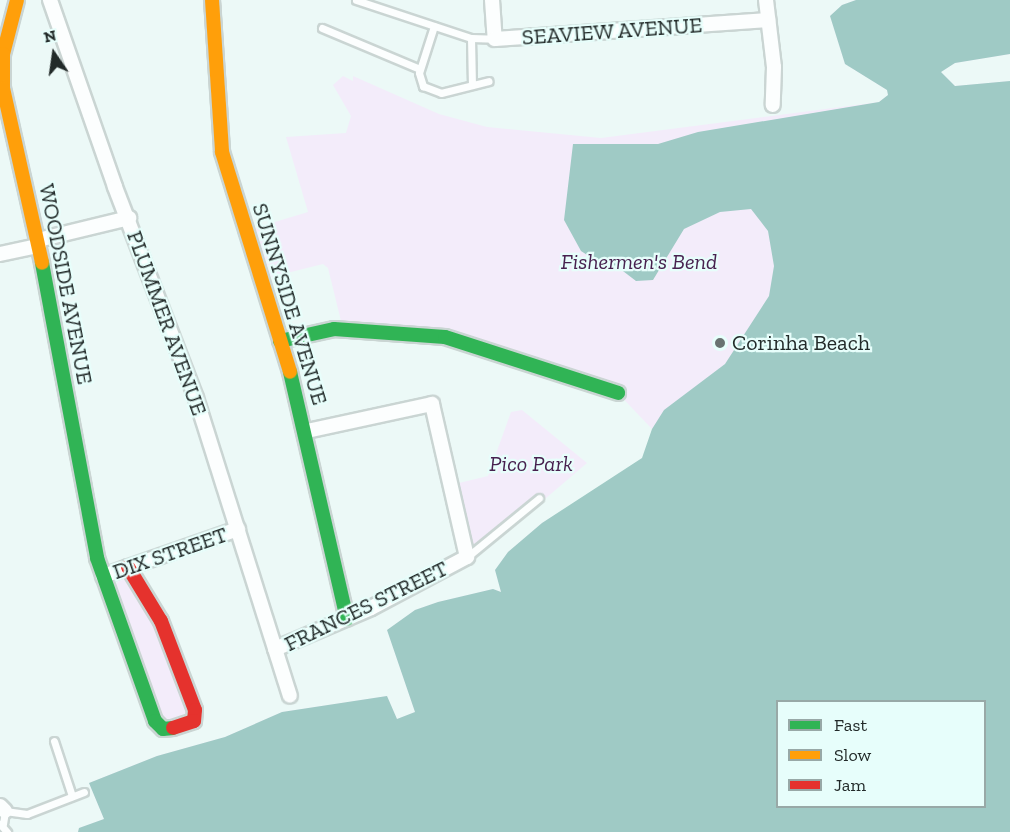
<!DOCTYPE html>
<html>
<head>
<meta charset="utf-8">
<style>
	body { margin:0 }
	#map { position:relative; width:1010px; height:832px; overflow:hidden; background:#ecf9f7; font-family:"Zilla Slab",serif }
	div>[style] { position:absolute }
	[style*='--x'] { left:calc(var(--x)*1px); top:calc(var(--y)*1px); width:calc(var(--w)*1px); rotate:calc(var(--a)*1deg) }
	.green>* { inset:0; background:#f3ecfa }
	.water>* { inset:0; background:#9fcac5 }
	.roads { filter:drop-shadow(2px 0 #cad5d3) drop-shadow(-2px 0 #cad5d3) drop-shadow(0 2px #cad5d3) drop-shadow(0 -2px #cad5d3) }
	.lane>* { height:7px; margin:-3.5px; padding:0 3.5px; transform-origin:3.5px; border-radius:3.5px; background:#fcfefe }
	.street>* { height:14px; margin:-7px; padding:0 7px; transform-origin:7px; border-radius:7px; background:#fcfefe }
	.fast>* { height:14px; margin:-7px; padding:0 7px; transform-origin:7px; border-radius:7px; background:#30b455 }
	.slow>* { height:14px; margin:-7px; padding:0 7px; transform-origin:7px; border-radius:7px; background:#ff9f0a }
	.jam>* { height:14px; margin:-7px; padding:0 7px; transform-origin:7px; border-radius:7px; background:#e5322d }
	.dots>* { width:16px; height:16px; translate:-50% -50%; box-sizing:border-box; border:3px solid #e7fefb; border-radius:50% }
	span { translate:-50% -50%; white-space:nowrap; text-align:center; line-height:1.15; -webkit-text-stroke:4.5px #e7fefb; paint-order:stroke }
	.street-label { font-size:22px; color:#222a29 }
	.park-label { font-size:22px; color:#47214f; font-style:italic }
	.poi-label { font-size:22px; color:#222a29 }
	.left { translate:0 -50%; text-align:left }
	.legend { position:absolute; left:776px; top:700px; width:210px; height:108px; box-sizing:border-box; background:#e7fefb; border:2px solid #98a9a7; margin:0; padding:8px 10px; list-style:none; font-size:18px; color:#222a29 }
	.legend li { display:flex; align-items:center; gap:12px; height:30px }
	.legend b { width:30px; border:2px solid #98a9a7 }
	.north { position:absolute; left:24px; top:24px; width:60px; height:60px; -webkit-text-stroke:4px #e7fefb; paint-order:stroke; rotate:347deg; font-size:16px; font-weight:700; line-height:24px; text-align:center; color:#222a29 }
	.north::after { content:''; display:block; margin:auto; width:21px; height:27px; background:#222a29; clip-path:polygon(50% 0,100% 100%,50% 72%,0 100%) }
</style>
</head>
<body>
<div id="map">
	<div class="green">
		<i style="clip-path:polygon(856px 0,1010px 0,1010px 54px,955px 63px,941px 72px,955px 86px,1010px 81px,352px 790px,78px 832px,79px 828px,104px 819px,89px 783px,157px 756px,225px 737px,282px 712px,387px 696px,397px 719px,415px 712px,387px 630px,415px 610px,438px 602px,493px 589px,501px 592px,495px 570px,508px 552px,542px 523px,627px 471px,643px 458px,649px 446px,652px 429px,612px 387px,341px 321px,328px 268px,323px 264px,271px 277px,255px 228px,308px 212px,286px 137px,346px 133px,351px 116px,333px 85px,343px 76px,353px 81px,353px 76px,439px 114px,487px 127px,601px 138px,879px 102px,888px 95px,887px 90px,845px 64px,830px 16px,842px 5px)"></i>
		<i style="clip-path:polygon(522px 410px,587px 463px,476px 558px,459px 483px,488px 476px,511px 412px)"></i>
		<i style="clip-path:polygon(121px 577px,127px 578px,151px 611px,190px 713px,178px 723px,161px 718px,115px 587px)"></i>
	</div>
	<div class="water">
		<i style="clip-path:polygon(evenodd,856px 0,1010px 0,1010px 54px,955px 63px,941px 72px,955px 86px,1010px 81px,1010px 832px,78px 832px,79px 828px,104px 819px,89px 783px,157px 756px,225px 737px,282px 712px,387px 696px,397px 719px,415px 712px,387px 630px,415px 610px,438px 602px,493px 589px,501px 592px,495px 570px,508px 552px,542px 523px,642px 458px,652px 429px,664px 410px,725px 364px,769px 296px,774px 266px,768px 231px,751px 209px,720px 212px,684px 229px,653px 280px,636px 281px,619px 268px,601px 264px,581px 251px,564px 220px,573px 144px,658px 144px,698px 132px,879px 102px,888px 95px,887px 90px,845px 64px,830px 16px,842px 5px,856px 0,778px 702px,984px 702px,984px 806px,778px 806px,778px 702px)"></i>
	</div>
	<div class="roads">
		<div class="lane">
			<i style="--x:356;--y:0;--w:121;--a:18.3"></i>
			<i style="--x:471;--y:38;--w:24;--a:2"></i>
			<i style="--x:434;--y:26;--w:49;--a:107.7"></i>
			<i style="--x:419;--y:73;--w:14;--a:73"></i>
			<i style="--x:423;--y:86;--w:19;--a:21"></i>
			<i style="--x:441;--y:93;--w:49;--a:-14"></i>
			<i style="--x:322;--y:28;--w:106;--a:22.7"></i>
			<i style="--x:471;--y:38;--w:47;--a:88.8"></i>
			<i style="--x:467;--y:557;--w:93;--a:-39.3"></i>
			<i style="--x:54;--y:741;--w:58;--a:71.9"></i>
			<i style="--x:0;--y:824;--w:11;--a:49"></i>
			<i style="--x:3;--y:824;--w:13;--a:-81"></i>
			<i style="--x:5;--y:811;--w:22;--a:8"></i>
			<i style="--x:27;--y:814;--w:61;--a:-21.1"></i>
		</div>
		<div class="street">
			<i style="--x:50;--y:0;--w:198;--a:70.8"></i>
			<i style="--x:115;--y:187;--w:226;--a:69"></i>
			<i style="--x:196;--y:398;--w:312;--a:72.5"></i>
			<i style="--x:492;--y:0;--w:39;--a:86"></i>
			<i style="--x:495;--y:39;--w:274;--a:-4"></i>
			<i style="--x:766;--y:0;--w:67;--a:83.2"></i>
			<i style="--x:774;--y:67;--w:38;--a:92"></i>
			<i style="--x:38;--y:240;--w:94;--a:-13.6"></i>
			<i style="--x:0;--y:254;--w:40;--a:-12"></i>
			<i style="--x:103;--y:576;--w:143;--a:-19.2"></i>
			<i style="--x:275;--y:649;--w:104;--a:-23.1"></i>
			<i style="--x:371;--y:608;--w:109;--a:-28"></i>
			<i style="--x:467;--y:557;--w:157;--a:-102.9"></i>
			<i style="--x:432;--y:404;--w:128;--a:167.8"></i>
			<i style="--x:0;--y:806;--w:7;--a:45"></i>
		</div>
		<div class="fast">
			<i style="--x:42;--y:263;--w:300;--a:79.4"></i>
			<i style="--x:97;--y:558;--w:173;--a:70.4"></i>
			<i style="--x:155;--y:721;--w:11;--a:45"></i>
			<i style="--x:163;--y:729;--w:10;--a:-6"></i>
			<i style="--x:280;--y:341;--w:55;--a:-12.5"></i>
			<i style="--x:334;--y:329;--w:111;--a:4.1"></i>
			<i style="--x:445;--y:337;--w:182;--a:17.9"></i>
			<i style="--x:290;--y:372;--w:253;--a:77"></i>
		</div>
		<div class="slow">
			<i style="--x:17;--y:0;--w:56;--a:104.5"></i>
			<i style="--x:3;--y:54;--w:34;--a:90"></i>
			<i style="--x:3;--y:88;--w:179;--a:77.4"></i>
			<i style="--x:212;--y:0;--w:152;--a:86.2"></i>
			<i style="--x:222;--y:152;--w:230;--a:72.8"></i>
		</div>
		<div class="jam">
			<i style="--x:128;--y:567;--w:63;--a:58.6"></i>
			<i style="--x:161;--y:621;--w:95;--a:69.1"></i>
			<i style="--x:195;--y:710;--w:11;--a:95"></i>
			<i style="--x:194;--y:721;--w:22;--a:162"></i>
		</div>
	</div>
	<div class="dots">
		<i style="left:720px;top:343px;background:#697271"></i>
	</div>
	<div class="street-label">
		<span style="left:612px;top:31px;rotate:-4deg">SEAVIEW AVENUE</span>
		<span style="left:66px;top:284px;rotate:79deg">WOODSIDE AVENUE</span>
		<span style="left:290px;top:304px;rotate:73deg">SUNNYSIDE AVENUE</span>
		<span style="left:167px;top:323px;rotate:70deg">PLUMMER AVENUE</span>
		<span style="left:170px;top:553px;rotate:-19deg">DIX STREET</span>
		<span style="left:366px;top:606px;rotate:-26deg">FRANCES STREET</span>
	</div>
	<div class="park-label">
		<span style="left:639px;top:262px">Fishermen's Bend</span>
		<span style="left:531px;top:464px">Pico Park</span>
	</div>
	<div class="poi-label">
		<span class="left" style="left:732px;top:343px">Corinha Beach</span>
	</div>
	<ul class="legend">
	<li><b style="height:8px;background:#30b455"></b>Fast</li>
	<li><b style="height:8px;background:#ff9f0a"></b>Slow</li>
	<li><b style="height:8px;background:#e5322d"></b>Jam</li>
	</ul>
	<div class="north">N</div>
</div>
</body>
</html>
